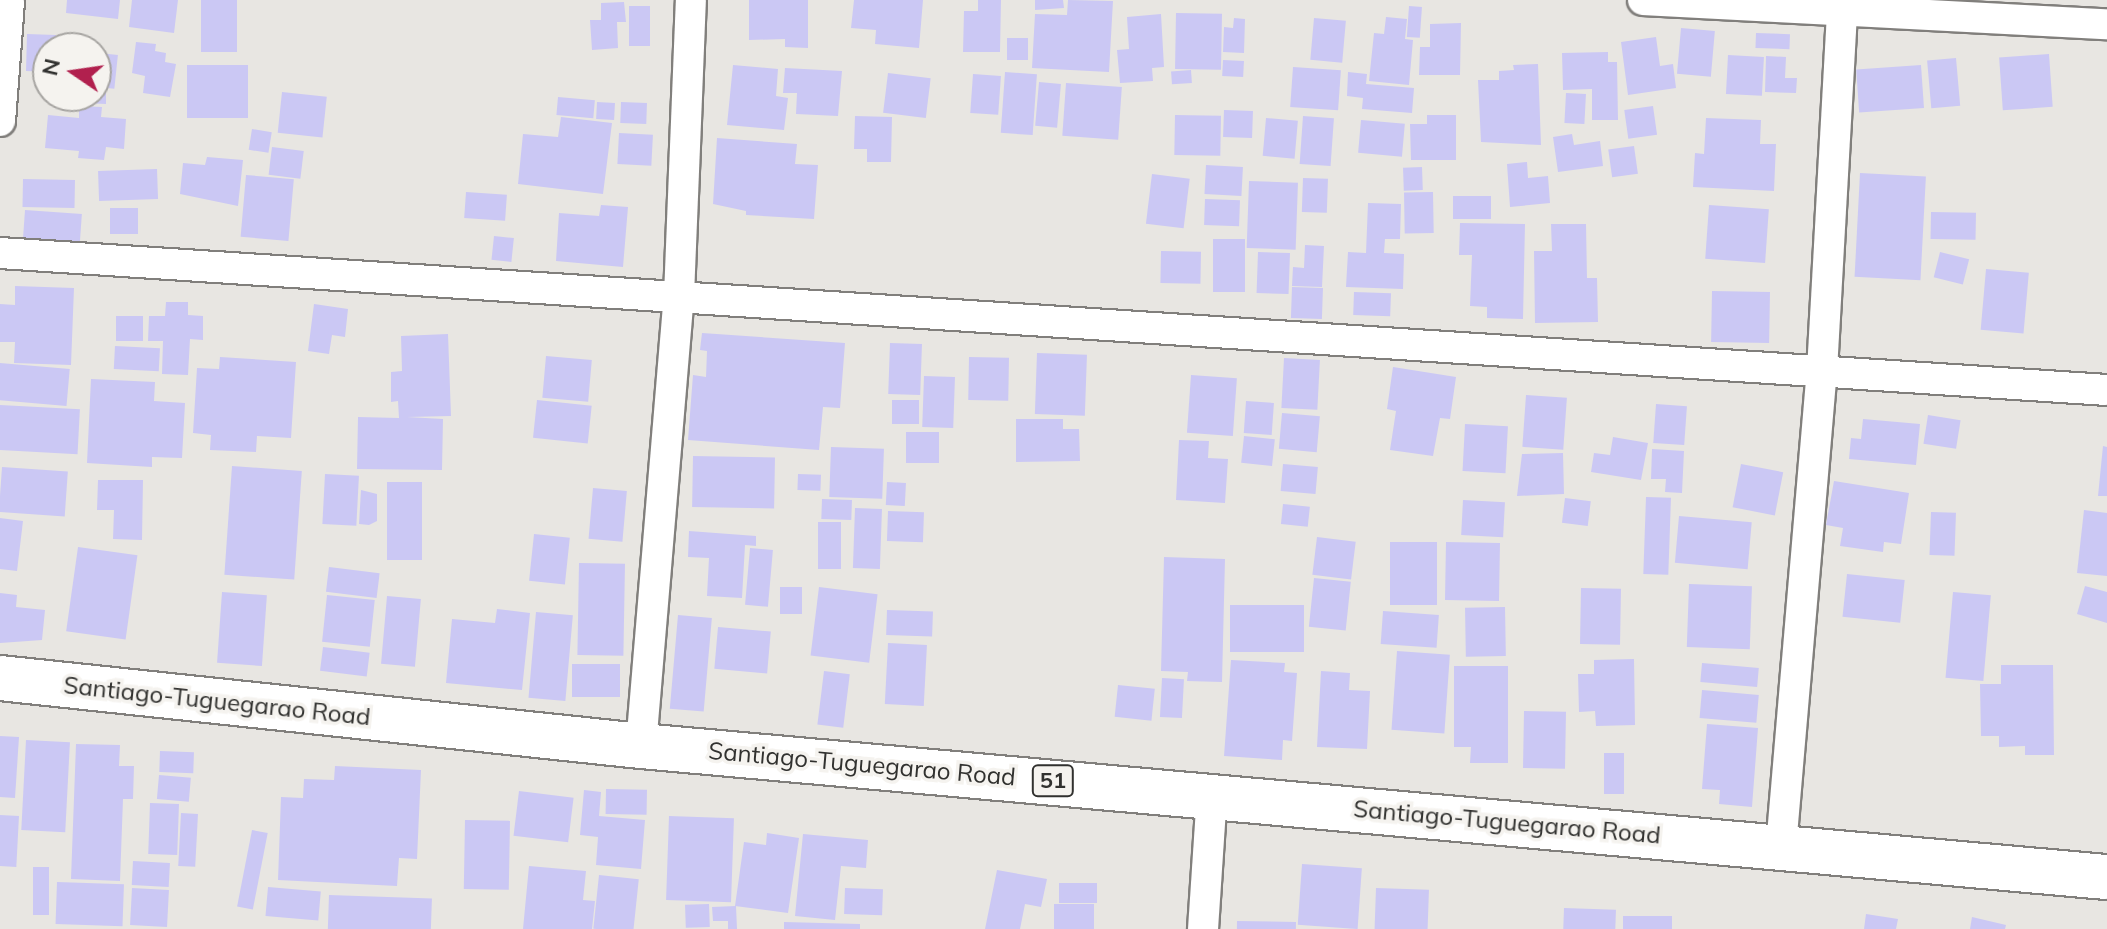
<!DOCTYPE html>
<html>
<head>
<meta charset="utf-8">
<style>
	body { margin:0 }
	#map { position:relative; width:2107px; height:929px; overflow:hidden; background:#e8e6e2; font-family:Mulish,sans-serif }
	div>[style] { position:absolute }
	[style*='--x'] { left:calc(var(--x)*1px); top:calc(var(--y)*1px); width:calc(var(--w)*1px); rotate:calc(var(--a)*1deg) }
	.building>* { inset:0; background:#cbc8f4; transform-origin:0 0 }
	.roads { filter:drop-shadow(2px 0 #817f7c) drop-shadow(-2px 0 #817f7c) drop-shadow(0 2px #817f7c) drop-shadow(0 -2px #817f7c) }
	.street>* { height:30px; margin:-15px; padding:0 15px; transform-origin:15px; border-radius:15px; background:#fff }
	.highway>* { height:44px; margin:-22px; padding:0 22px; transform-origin:22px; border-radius:22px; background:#fff }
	span { translate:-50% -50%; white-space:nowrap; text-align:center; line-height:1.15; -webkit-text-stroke:7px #f5f3ef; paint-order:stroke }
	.shield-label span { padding:2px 6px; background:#f5f3ef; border:2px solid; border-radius:6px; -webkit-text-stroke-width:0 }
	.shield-label { font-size:22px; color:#31312f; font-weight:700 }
	.street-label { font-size:24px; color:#31312f }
	.north { position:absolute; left:32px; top:32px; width:80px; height:80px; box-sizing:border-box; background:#f5f3ef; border:2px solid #a7a5a2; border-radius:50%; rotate:283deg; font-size:22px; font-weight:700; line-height:32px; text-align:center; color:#31312f }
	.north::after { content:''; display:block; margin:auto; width:28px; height:36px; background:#b1204e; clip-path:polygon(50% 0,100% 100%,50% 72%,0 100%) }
</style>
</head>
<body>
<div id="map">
	<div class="building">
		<i style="clip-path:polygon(67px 0,120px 0,118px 19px,66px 13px)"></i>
		<i style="clip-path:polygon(132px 0,178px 0,174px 33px,129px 27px)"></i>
		<i style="left:201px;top:0;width:36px;height:52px"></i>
		<i style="clip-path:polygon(749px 0,808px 0,808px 48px,785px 47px,785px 39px,749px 40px)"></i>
		<i style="clip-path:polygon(854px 0,923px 0,919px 48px,875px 44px,876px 30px,851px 28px)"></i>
		<i style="clip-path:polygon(978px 0,1001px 0,1000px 52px,963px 52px,964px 11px,978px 11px)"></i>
		<i style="clip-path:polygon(1035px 0,1063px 0,1064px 8px,1035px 10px)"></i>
		<i style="clip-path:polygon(1068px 0,1113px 1px,1109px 72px,1032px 68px,1035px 14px,1067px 15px)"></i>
		<i style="clip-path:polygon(624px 2px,626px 22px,617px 22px,618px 48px,592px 50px,590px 20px,601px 20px,601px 3px)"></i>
		<i style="left:629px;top:6px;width:21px;height:40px"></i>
		<i style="left:1409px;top:6px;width:13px;height:31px;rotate:4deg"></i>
		<i style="left:1176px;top:13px;width:46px;height:56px;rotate:1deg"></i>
		<i style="clip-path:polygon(1161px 14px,1164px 67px,1152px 68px,1153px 81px,1120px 83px,1117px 50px,1129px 49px,1127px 17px)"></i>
		<i style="clip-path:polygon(1386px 17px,1407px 19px,1405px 39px,1413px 40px,1409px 85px,1369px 81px,1374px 33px,1384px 34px)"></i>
		<i style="clip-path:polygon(1234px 18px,1245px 19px,1244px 53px,1223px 52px,1224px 27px,1233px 28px)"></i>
		<i style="left:1314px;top:18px;width:32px;height:42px;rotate:5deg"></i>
		<i style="clip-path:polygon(1461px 23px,1460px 75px,1419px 75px,1420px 47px,1430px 47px,1430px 24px)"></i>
		<i style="left:1681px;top:28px;width:34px;height:46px;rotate:5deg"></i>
		<i style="left:1756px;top:33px;width:34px;height:15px;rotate:2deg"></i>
		<i style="clip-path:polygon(27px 34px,56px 35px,55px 48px,48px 48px,48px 72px,26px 71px)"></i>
		<i style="clip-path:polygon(1656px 37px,1660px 66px,1673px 64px,1676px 88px,1628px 95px,1621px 42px)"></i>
		<i style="left:1007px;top:38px;width:21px;height:22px"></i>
		<i style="clip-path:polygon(136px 42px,156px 44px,155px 51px,166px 53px,165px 62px,176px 64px,170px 97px,143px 93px,145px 76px,132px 73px)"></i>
		<i style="clip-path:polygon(1608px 52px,1608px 62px,1617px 62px,1618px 120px,1592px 120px,1592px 89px,1563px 90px,1562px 53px)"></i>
		<i style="left:99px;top:53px;width:19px;height:34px;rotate:6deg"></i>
		<i style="left:2049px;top:54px;width:53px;height:50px;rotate:86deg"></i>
		<i style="left:1728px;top:55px;width:36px;height:39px;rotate:3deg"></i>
		<i style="clip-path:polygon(1766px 56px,1786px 57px,1785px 78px,1797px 78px,1796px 93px,1765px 92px)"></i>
		<i style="left:1956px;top:58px;width:48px;height:29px;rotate:85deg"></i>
		<i style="left:1223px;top:60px;width:21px;height:16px;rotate:3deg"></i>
		<i style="clip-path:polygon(1538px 64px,1541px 145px,1481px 142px,1478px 80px,1499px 80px,1499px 71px,1514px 70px,1513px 65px)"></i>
		<i style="left:187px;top:65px;width:61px;height:53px"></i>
		<i style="clip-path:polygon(733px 65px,778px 69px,776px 96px,788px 98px,784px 130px,727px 125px)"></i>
		<i style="left:1921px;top:65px;width:43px;height:65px;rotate:86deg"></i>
		<i style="left:1293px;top:67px;width:48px;height:40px;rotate:4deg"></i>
		<i style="clip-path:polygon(785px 68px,842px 71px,838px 116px,796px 114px,797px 93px,783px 93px)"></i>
		<i style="left:1191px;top:70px;width:13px;height:20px;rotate:86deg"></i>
		<i style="left:1005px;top:72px;width:32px;height:61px;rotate:4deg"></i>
		<i style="clip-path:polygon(1348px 72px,1367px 74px,1366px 84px,1414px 88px,1412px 113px,1362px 109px,1363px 98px,1347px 96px)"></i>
		<i style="left:888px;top:73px;width:43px;height:40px;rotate:7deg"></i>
		<i style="left:973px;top:74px;width:28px;height:39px;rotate:4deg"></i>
		<i style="left:1039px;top:82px;width:22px;height:44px;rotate:5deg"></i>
		<i style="left:1066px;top:83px;width:56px;height:53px;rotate:4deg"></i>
		<i style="clip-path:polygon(96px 90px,106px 91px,106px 104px,85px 103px,85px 96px,96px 96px)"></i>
		<i style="left:282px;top:92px;width:45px;height:41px;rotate:6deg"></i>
		<i style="left:1566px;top:93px;width:20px;height:30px;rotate:3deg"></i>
		<i style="left:558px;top:97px;width:37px;height:18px;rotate:5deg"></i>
		<i style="left:597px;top:102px;width:18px;height:17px;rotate:3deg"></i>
		<i style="left:621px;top:102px;width:26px;height:21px;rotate:2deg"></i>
		<i style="clip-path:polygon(79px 106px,102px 107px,101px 117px,126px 119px,124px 149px,106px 147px,104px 160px,78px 158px,79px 151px,45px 148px,48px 115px,79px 118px)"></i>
		<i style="left:1653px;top:106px;width:29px;height:29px;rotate:82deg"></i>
		<i style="left:1224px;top:110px;width:29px;height:27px;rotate:2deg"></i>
		<i style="left:1175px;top:115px;width:46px;height:40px;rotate:1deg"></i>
		<i style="clip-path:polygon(1427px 115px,1456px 115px,1456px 160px,1411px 160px,1410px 124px,1427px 124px)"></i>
		<i style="clip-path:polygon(855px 116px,892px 117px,891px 162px,867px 162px,867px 149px,854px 149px)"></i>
		<i style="left:1303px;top:116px;width:31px;height:48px;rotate:4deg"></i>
		<i style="clip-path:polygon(561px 117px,612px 123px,603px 194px,518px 184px,523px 134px,558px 137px)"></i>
		<i style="left:1266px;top:118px;width:32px;height:38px;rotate:5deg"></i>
		<i style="clip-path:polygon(1706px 118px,1761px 120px,1760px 144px,1776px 144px,1774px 191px,1693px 187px,1695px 153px,1704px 154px)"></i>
		<i style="left:1361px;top:120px;width:44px;height:33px;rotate:5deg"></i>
		<i style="left:252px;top:129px;width:20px;height:21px;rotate:9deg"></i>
		<i style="left:619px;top:133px;width:34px;height:31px;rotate:3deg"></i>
		<i style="clip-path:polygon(1572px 134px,1574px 145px,1600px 141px,1603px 166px,1558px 172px,1553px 137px)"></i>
		<i style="clip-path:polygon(717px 138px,797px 144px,795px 164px,818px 165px,814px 219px,746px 215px,746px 211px,713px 204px)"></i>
		<i style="left:1634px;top:146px;width:28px;height:26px;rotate:82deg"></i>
		<i style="left:272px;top:147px;width:32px;height:28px;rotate:7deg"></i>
		<i style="clip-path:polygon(207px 157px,243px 160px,238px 206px,180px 194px,183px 163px,205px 165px)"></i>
		<i style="clip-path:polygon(1527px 162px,1528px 178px,1548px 176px,1550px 203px,1510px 207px,1507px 164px)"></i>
		<i style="left:1206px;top:165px;width:37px;height:29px;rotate:3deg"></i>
		<i style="left:1422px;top:167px;width:23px;height:19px;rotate:88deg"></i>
		<i style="left:157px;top:169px;width:30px;height:59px;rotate:88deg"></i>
		<i style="left:1860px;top:173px;width:66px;height:104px;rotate:3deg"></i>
		<i style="left:1152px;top:174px;width:38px;height:50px;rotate:7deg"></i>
		<i style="left:246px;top:175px;width:48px;height:62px;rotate:5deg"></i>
		<i style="left:1303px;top:178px;width:25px;height:34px;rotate:2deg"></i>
		<i style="left:23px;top:179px;width:52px;height:28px;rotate:1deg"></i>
		<i style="left:1249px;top:181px;width:49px;height:67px;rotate:2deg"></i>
		<i style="left:466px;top:192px;width:41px;height:26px;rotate:4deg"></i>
		<i style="left:1433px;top:192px;width:41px;height:29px;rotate:89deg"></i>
		<i style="left:1453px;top:196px;width:38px;height:23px"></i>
		<i style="left:1205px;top:199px;width:35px;height:26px;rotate:2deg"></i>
		<i style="clip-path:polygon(1368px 203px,1401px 204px,1400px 239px,1385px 239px,1384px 253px,1404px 254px,1403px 289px,1346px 287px,1348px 252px,1366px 253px)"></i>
		<i style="clip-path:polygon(601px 205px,628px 207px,623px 267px,556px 261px,559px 213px,599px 216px)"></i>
		<i style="left:1709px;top:205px;width:60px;height:54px;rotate:4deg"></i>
		<i style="left:110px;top:208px;width:28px;height:26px"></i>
		<i style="left:25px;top:210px;width:57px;height:35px;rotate:4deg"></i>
		<i style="left:1931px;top:212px;width:45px;height:27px;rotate:1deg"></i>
		<i style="clip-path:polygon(1460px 223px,1525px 224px,1523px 319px,1487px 318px,1487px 307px,1470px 306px,1472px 255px,1459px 255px)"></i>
		<i style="clip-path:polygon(1551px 224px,1586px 224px,1587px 278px,1597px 278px,1598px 322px,1535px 323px,1534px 251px,1552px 251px)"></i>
		<i style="left:494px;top:236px;width:20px;height:24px;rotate:6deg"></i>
		<i style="left:1213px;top:239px;width:32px;height:53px"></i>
		<i style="clip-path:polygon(1305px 245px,1324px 246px,1322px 287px,1292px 286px,1293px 267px,1304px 268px)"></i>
		<i style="left:1161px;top:251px;width:40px;height:32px;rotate:1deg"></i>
		<i style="left:1258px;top:252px;width:32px;height:41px;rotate:2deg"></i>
		<i style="left:1940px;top:252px;width:30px;height:26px;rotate:14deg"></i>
		<i style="left:1986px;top:269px;width:43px;height:61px;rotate:5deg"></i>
		<i style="clip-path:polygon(15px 286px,74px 288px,71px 365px,14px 363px,15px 342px,0 342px,0 304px,15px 305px)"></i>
		<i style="left:1292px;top:287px;width:31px;height:31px;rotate:2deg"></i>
		<i style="left:1712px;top:291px;width:58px;height:51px;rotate:1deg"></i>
		<i style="left:1354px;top:292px;width:37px;height:23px;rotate:2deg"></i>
		<i style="clip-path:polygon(166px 302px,188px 302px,188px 315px,203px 316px,203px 340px,190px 339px,188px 375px,162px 374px,163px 341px,148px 341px,149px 316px,165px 316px)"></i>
		<i style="clip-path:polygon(314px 304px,348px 309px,345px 337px,332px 335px,329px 354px,308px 351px)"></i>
		<i style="left:116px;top:316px;width:27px;height:25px"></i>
		<i style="clip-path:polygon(702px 333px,845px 343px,840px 408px,823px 407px,819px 450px,688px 440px,693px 375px,706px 377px,707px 351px,700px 350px)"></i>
		<i style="clip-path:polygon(448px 334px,451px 416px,407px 417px,443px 419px,442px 470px,357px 469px,358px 417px,399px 418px,398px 401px,391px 402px,391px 372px,402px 371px,401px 336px)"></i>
		<i style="left:890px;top:343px;width:32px;height:51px;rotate:2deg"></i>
		<i style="left:115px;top:346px;width:45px;height:23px;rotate:3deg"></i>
		<i style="left:1037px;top:353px;width:50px;height:61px;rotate:2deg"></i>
		<i style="left:546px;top:356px;width:46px;height:42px;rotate:5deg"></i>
		<i style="clip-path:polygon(220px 357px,296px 362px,291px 438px,257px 436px,256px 452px,210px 450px,211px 435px,193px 433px,197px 368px,219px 369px)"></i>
		<i style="left:969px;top:357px;width:40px;height:43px;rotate:1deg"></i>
		<i style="left:1284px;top:358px;width:36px;height:50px;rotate:3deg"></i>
		<i style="left:0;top:363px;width:70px;height:37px;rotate:5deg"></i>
		<i style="clip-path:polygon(1393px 367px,1456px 377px,1450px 419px,1440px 418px,1433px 456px,1390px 450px,1396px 411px,1387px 409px)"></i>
		<i style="left:1191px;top:375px;width:46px;height:58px;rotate:4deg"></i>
		<i style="left:924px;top:376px;width:31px;height:51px;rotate:2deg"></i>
		<i style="clip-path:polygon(91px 379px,155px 382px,154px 401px,185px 403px,182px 458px,152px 457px,152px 467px,87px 463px)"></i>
		<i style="left:1526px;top:395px;width:41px;height:52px;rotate:4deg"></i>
		<i style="left:537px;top:400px;width:55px;height:38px;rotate:6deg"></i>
		<i style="left:892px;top:400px;width:27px;height:24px"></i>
		<i style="left:1246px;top:401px;width:28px;height:32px;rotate:4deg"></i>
		<i style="left:1656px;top:404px;width:31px;height:39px;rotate:4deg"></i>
		<i style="left:0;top:405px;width:80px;height:45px;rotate:3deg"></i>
		<i style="left:1282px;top:413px;width:38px;height:36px;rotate:5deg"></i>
		<i style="left:1928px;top:415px;width:33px;height:29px;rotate:9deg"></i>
		<i style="clip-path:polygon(1016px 419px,1063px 419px,1063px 429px,1079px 429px,1080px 461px,1016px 462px)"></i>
		<i style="clip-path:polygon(1863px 419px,1920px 424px,1916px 465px,1849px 459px,1851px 438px,1861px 439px)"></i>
		<i style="left:1465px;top:424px;width:43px;height:47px;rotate:3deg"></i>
		<i style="left:906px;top:432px;width:33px;height:31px"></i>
		<i style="left:1244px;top:436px;width:31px;height:27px;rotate:6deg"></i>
		<i style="clip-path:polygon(1613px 437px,1648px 443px,1641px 480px,1591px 472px,1594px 453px,1610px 455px)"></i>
		<i style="clip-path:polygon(1179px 440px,1209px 441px,1208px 458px,1228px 459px,1225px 503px,1176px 500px)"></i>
		<i style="clip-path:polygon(2103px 446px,2107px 447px,2107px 496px,2098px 496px)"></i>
		<i style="left:831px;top:447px;width:53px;height:50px;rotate:2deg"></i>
		<i style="clip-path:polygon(1652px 449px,1684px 451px,1682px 493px,1665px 492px,1666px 479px,1651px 479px)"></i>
		<i style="clip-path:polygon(1563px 453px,1564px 494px,1517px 496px,1522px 454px)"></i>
		<i style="left:693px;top:456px;width:82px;height:51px;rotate:1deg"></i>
		<i style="left:1283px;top:464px;width:35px;height:27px;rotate:5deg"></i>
		<i style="left:1741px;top:464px;width:43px;height:44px;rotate:11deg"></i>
		<i style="left:232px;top:466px;width:70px;height:109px;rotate:4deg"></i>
		<i style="left:2px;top:467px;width:66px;height:45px;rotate:4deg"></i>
		<i style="left:325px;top:474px;width:34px;height:50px;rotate:3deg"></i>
		<i style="left:798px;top:474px;width:23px;height:16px;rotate:2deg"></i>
		<i style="clip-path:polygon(98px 480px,143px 480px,142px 540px,113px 539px,114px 510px,97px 510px)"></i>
		<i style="clip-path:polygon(1834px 481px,1909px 493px,1901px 544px,1884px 542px,1883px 552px,1840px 546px,1843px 528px,1826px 525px)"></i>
		<i style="left:387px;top:482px;width:35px;height:78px"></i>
		<i style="left:887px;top:482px;width:19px;height:23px;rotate:3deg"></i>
		<i style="left:593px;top:488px;width:34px;height:51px;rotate:5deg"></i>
		<i style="clip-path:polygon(361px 490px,377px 494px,377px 521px,369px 525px,359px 524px)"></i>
		<i style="left:1646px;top:497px;width:25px;height:77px;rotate:2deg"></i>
		<i style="left:1565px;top:498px;width:26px;height:25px;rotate:7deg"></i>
		<i style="left:822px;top:499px;width:30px;height:20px;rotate:2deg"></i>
		<i style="left:1463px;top:500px;width:42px;height:35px;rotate:3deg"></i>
		<i style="left:1283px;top:504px;width:27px;height:20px;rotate:6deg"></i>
		<i style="left:855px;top:508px;width:27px;height:60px;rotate:2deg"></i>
		<i style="clip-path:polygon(2084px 510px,2107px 513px,2107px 576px,2077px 573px)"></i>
		<i style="left:888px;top:511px;width:36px;height:30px;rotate:2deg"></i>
		<i style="left:1931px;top:512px;width:25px;height:43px;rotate:2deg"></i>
		<i style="left:1679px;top:516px;width:73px;height:47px;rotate:5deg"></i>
		<i style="clip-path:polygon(0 518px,23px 521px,17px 571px,0 569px)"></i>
		<i style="left:818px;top:522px;width:23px;height:47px"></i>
		<i style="clip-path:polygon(689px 531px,756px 536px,756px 546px,745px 545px,742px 598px,707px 596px,709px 558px,688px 557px)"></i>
		<i style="left:534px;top:534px;width:36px;height:47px;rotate:6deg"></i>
		<i style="left:1317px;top:537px;width:39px;height:38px;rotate:7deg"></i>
		<i style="left:1390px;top:542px;width:47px;height:63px"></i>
		<i style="left:1446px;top:542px;width:54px;height:58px;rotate:1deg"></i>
		<i style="left:78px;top:547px;width:60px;height:85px;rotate:8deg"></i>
		<i style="left:750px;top:548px;width:23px;height:57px;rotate:5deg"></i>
		<i style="clip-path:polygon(1164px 557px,1225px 559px,1222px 682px,1187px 681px,1188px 672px,1161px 671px)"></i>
		<i style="left:579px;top:563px;width:46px;height:92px;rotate:1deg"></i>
		<i style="left:329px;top:567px;width:51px;height:25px;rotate:7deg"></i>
		<i style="left:1847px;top:574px;width:58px;height:43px;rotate:6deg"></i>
		<i style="left:1314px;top:578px;width:37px;height:49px;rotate:6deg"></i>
		<i style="left:1689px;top:584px;width:63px;height:63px;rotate:2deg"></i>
		<i style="clip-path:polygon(2085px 586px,2107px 592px,2107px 623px,2077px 614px)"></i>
		<i style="left:780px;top:587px;width:22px;height:27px"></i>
		<i style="left:819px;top:587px;width:59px;height:69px;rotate:7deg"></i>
		<i style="left:1581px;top:588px;width:40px;height:56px;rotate:1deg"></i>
		<i style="left:222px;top:592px;width:45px;height:71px;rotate:4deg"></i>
		<i style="left:1953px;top:592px;width:38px;height:86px;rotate:5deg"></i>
		<i style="clip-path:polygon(0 593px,17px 595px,16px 607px,45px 610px,42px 640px,0 643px)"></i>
		<i style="left:327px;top:595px;width:48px;height:47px;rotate:6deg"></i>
		<i style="left:387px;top:596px;width:34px;height:68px;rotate:5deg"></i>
		<i style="left:1230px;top:605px;width:74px;height:47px"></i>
		<i style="left:1505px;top:607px;width:49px;height:40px;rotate:89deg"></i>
		<i style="clip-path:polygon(497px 609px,530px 613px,522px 690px,446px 683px,452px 619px,495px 623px)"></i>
		<i style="left:887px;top:610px;width:46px;height:25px;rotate:2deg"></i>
		<i style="left:1383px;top:611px;width:56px;height:33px;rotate:4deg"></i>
		<i style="left:536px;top:612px;width:37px;height:86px;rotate:5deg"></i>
		<i style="left:678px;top:615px;width:34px;height:94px;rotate:5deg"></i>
		<i style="left:718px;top:627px;width:53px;height:42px;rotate:5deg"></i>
		<i style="left:888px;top:643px;width:39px;height:61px;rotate:3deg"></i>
		<i style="left:323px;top:647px;width:47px;height:24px;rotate:7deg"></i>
		<i style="left:1397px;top:651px;width:53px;height:79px;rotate:4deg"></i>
		<i style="clip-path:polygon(1634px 659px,1635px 725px,1596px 726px,1595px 711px,1579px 712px,1578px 674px,1594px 674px,1594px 660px)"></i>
		<i style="clip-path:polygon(1231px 660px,1285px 663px,1284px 672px,1297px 673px,1292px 741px,1283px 740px,1282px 760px,1224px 756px)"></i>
		<i style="left:1702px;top:663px;width:57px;height:19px;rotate:5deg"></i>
		<i style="left:620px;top:664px;width:33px;height:48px;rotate:90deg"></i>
		<i style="clip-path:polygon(2001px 665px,2053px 665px,2054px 755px,2025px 755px,2025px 746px,1999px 747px,1999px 736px,1981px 736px,1980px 684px,2001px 684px)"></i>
		<i style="clip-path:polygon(1454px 666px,1508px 666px,1508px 763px,1470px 763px,1471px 747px,1454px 747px)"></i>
		<i style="left:824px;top:671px;width:26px;height:54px;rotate:7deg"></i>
		<i style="clip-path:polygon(1321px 671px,1350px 673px,1349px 690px,1370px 691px,1367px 749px,1317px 747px)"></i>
		<i style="left:1162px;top:678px;width:22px;height:39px;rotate:3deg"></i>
		<i style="left:1118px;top:685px;width:37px;height:32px;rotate:6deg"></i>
		<i style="left:1702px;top:690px;width:57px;height:28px;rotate:5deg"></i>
		<i style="left:1524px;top:711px;width:42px;height:57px;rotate:1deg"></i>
		<i style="clip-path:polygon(1707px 724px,1758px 728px,1752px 807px,1719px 804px,1720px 790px,1702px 789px)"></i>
		<i style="clip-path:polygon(0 736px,19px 737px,15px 798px,0 797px)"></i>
		<i style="left:26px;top:740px;width:44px;height:90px;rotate:3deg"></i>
		<i style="clip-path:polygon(76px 744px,120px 745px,119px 766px,134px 766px,133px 799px,123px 799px,120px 881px,71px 879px)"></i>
		<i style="left:160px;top:751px;width:34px;height:21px;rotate:2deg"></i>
		<i style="left:1604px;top:753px;width:20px;height:41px"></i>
		<i style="clip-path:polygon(335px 766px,421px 770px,417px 859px,399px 858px,397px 886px,278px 880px,281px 797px,303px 798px,304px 779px,334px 780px)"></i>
		<i style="left:159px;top:775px;width:32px;height:24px;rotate:5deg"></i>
		<i style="left:606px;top:789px;width:41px;height:25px;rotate:1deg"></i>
		<i style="clip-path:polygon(584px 790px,601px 792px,599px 816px,645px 820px,641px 869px,596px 865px,598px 837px,580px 835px)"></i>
		<i style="left:519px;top:791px;width:55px;height:45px;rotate:7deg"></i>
		<i style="left:150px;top:803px;width:29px;height:51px;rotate:2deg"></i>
		<i style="left:181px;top:813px;width:17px;height:53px;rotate:3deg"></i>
		<i style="left:0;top:815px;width:19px;height:51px;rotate:3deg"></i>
		<i style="left:669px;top:816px;width:65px;height:84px;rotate:2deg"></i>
		<i style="left:465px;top:820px;width:45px;height:69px;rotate:1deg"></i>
		<i style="left:252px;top:830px;width:16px;height:78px;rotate:11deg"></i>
		<i style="clip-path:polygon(767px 833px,799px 838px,788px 913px,735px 906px,744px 842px,766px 845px)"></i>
		<i style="clip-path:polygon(803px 834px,868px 840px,866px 868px,841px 866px,835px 920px,795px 916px)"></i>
		<i style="left:133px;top:861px;width:37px;height:24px;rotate:3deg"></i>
		<i style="left:1302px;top:864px;width:60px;height:61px;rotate:4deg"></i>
		<i style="clip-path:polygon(529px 866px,586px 871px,583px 900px,595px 901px,592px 929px,523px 929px)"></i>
		<i style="left:33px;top:867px;width:16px;height:48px"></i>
		<i style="clip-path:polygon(997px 870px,1047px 879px,1041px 907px,1025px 904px,1020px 929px,985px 929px)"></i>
		<i style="left:599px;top:875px;width:40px;height:54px;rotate:6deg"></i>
		<i style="left:57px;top:882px;width:67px;height:42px;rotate:2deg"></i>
		<i style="left:1059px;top:883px;width:38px;height:20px"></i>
		<i style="left:268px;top:887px;width:53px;height:29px;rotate:5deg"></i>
		<i style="left:132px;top:888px;width:37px;height:37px;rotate:3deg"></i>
		<i style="left:845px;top:888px;width:38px;height:26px;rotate:2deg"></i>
		<i style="left:1376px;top:888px;width:53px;height:41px;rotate:2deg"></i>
		<i style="left:329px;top:895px;width:103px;height:34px;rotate:2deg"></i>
		<i style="left:709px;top:904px;width:23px;height:24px;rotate:88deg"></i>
		<i style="left:1054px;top:904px;width:40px;height:25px"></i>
		<i style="clip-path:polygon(736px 906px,737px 929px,728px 929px,728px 921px,713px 921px,712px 907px)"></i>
		<i style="left:1564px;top:908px;width:52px;height:21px;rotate:2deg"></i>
		<i style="clip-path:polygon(1866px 914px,1898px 919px,1896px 929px,1864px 929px)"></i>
		<i style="left:1672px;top:916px;width:13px;height:49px;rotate:90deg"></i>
		<i style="clip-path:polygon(1972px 917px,2006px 925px,2005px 929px,1970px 929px)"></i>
		<i style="left:1237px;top:921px;width:59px;height:8px;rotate:1deg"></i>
		<i style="clip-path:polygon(784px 922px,860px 924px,860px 929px,784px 929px)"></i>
	</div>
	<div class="roads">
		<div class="street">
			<i style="--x:1643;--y:0;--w:465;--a:3"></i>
			<i style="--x:0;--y:121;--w:121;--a:-85.7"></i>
			<i style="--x:0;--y:253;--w:2111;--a:3.72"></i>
			<i style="--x:641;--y:746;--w:452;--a:-85.2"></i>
			<i style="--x:679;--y:296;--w:296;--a:-87.7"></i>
			<i style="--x:1781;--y:847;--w:478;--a:-85.1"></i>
			<i style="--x:1822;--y:371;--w:372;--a:-86.8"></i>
			<i style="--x:1203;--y:929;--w:135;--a:-86.2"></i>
		</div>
		<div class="highway">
			<i style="--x:0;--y:678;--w:645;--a:6.06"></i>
			<i style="--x:641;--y:746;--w:1472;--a:5.11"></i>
		</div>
	</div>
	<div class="shield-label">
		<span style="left:1053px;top:781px">51</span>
	</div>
	<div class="street-label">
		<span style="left:217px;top:701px;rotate:6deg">Santiago-Tuguegarao Road</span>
		<span style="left:862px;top:764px;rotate:5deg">Santiago-Tuguegarao Road</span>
		<span style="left:1507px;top:822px;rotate:5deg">Santiago-Tuguegarao Road</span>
	</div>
	<div class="north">N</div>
</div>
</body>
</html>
